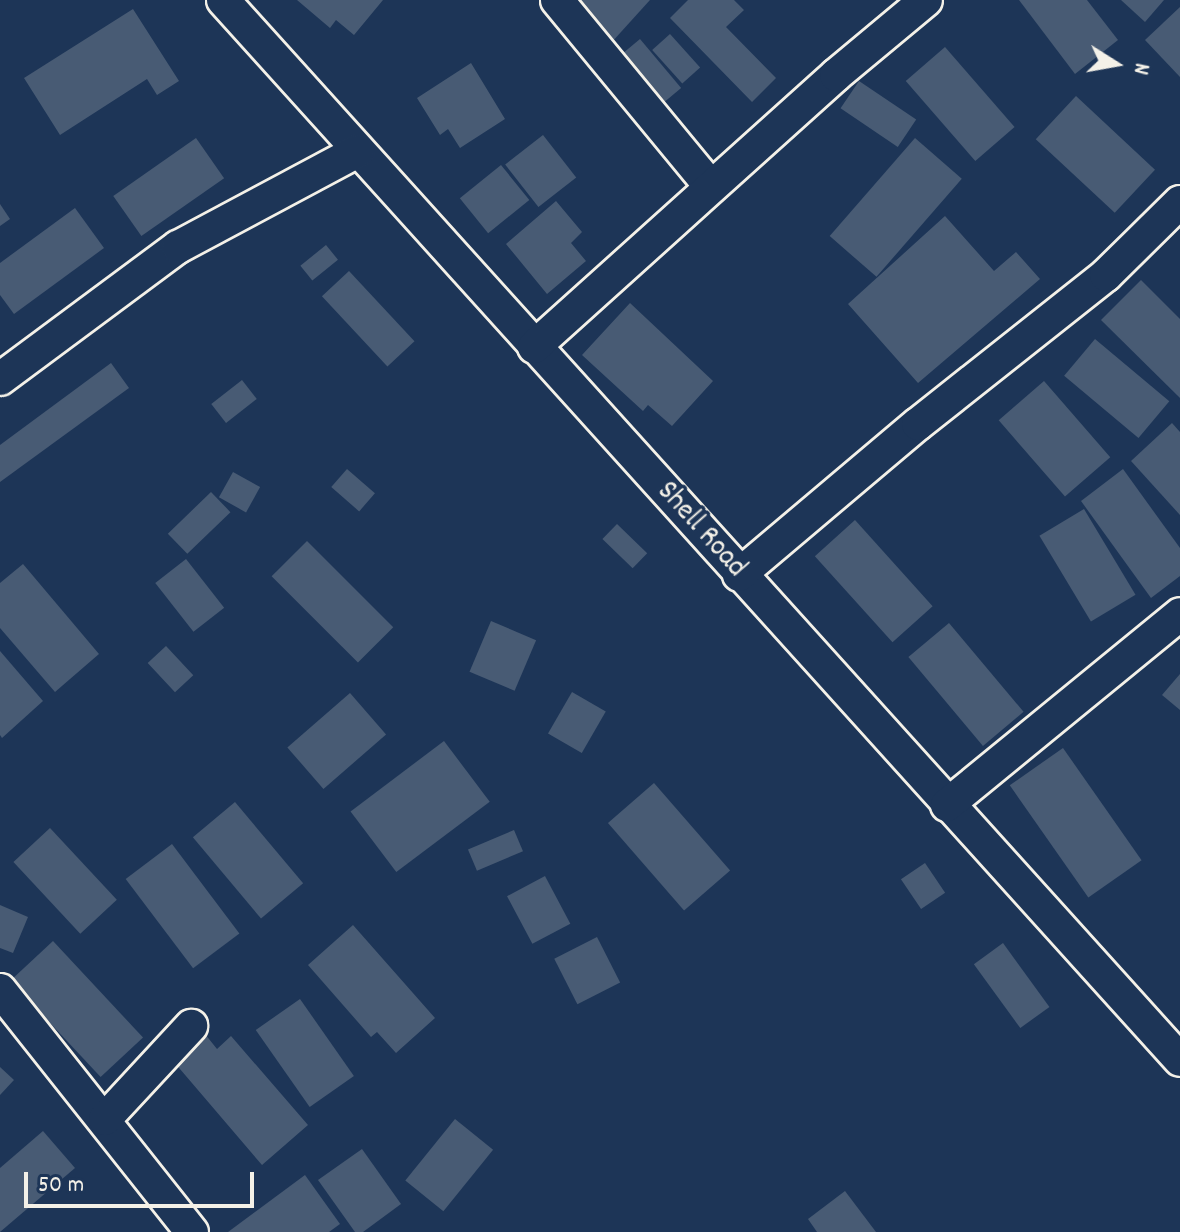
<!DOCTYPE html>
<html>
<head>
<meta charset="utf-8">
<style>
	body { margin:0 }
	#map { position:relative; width:1180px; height:1232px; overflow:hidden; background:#1d3557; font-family:Dekko,sans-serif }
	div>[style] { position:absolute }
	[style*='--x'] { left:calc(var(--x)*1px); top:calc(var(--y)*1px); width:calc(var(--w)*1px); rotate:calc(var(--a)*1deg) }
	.building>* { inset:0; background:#485b74; transform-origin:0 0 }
	.roads { filter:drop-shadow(2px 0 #f4f1e8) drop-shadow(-2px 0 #f4f1e8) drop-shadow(0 2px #f4f1e8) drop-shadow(0 -2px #f4f1e8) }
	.street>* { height:32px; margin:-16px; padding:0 16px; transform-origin:16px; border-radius:16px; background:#1d3557 }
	span { translate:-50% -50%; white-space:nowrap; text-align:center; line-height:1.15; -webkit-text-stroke:7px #1d3557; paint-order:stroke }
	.street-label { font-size:30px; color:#f4f1e8 }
	.north { position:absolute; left:1076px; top:24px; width:80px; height:80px; -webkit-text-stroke:6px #1d3557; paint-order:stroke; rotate:101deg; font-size:22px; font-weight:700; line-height:32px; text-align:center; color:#f4f1e8 }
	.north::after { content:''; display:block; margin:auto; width:28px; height:36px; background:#f4f1e8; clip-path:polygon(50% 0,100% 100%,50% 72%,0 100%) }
	.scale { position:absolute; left:24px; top:1172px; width:230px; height:36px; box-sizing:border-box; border:4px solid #f4f1e8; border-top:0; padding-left:10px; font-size:24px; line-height:28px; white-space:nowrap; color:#f4f1e8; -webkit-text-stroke:6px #1d3557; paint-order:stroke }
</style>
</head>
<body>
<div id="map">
	<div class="building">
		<i style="clip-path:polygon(297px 0,383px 0,354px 35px,336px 20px,330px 28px)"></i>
		<i style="clip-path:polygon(581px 0,650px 0,611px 43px,574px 9px)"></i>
		<i style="clip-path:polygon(688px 0,734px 0,744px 10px,726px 27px,776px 78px,752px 102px,670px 18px)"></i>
		<i style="clip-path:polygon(1019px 0,1087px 0,1118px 40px,1075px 74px)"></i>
		<i style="clip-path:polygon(1121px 0,1164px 0,1145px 22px)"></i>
		<i style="clip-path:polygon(1180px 7px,1180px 77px,1145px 40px)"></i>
		<i style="clip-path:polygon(133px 9px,179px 81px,157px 95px,147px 79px,60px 135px,24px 78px)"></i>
		<i style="left:670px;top:34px;width:45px;height:24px;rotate:48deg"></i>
		<i style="left:640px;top:39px;width:64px;height:25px;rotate:50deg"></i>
		<i style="left:945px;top:47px;width:106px;height:52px;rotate:49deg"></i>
		<i style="clip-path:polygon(471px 63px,505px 119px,460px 148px,448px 129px,440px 135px,417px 98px)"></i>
		<i style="left:859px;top:81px;width:69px;height:33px;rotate:34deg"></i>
		<i style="left:1076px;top:96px;width:108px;height:59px;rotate:43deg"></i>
		<i style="left:543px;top:135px;width:54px;height:48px;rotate:52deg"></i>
		<i style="left:196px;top:138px;width:49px;height:101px;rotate:55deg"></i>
		<i style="left:915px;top:138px;width:62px;height:130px;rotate:41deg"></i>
		<i style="left:501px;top:165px;width:45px;height:53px;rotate:51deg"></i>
		<i style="clip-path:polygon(556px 201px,582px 232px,571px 243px,586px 261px,547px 294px,506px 244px)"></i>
		<i style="clip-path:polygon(0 204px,10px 219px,0 226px)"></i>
		<i style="clip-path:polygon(75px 208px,104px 248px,14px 314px,0 295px,0 263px)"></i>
		<i style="clip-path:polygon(945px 216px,994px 271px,1016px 252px,1040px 279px,918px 383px,848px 304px)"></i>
		<i style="left:326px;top:245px;width:19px;height:33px;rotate:51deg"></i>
		<i style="left:349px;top:271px;width:96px;height:37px;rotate:47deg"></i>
		<i style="clip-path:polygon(1141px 280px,1180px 319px,1180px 398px,1101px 320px)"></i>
		<i style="clip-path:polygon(630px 303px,713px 381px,672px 426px,648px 405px,643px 411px,582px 355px)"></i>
		<i style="left:1095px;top:339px;width:97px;height:48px;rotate:40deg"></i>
		<i style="clip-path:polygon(111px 363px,129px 388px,0 482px,0 445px)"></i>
		<i style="left:242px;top:380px;width:24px;height:39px;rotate:52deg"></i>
		<i style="left:1044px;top:381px;width:101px;height:60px;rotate:49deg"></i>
		<i style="clip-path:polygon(1172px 423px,1180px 432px,1180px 515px,1131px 461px)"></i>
		<i style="left:347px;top:469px;width:37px;height:24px;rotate:41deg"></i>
		<i style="clip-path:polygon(1123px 469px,1180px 548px,1180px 576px,1151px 598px,1081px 501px)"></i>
		<i style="left:233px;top:472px;width:31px;height:29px;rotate:29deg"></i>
		<i style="left:211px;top:492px;width:28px;height:60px;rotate:46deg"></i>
		<i style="left:1084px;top:509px;width:100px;height:52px;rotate:59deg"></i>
		<i style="left:855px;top:520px;width:116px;height:54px;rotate:48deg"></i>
		<i style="left:617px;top:524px;width:42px;height:21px;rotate:44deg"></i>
		<i style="left:307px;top:541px;width:122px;height:50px;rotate:45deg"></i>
		<i style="left:186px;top:559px;width:62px;height:39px;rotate:52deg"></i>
		<i style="clip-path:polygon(23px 564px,99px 654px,55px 692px,0 628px,0 583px)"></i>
		<i style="left:491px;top:621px;width:49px;height:55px;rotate:23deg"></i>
		<i style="left:949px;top:623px;width:116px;height:53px;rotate:50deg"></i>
		<i style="left:166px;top:646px;width:40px;height:25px;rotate:47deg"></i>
		<i style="clip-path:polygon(0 651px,43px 701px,2px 738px,0 735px)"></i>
		<i style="clip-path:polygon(1180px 674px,1180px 710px,1162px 695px)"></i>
		<i style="left:572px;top:692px;width:39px;height:48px;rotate:30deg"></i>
		<i style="left:350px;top:693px;width:55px;height:83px;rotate:49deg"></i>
		<i style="left:444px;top:741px;width:76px;height:117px;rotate:53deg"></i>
		<i style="left:1063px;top:748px;width:137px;height:65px;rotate:55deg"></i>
		<i style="left:654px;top:783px;width:116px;height:61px;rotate:49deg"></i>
		<i style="left:235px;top:802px;width:106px;height:55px;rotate:50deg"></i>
		<i style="left:50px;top:828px;width:98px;height:50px;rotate:47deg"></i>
		<i style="left:514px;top:830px;width:23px;height:50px;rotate:67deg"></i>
		<i style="left:172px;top:844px;width:112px;height:58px;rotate:53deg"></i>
		<i style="left:925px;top:863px;width:36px;height:29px;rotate:56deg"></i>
		<i style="left:545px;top:876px;width:54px;height:43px;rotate:62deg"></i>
		<i style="clip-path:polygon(0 905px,28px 917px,13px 953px,0 948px)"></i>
		<i style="clip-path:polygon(353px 925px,435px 1018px,396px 1053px,377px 1032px,371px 1037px,308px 965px)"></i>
		<i style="left:597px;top:937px;width:51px;height:48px;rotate:63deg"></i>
		<i style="left:53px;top:941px;width:132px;height:58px;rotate:47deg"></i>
		<i style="left:1003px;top:943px;width:79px;height:36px;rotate:54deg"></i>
		<i style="left:300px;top:999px;width:94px;height:54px;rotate:55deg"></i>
		<i style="clip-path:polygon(205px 1034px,217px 1049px,231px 1036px,308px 1125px,262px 1165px,174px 1062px)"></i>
		<i style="clip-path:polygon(0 1067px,14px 1080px,0 1095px)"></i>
		<i style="left:455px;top:1119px;width:49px;height:79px;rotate:39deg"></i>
		<i style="clip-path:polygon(43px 1131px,75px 1168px,0 1232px,0 1168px)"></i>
		<i style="clip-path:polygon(362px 1149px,401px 1204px,363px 1232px,355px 1232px,318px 1180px)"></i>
		<i style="clip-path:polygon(305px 1175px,340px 1224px,329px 1232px,228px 1232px)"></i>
		<i style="clip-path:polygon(845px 1191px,876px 1232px,817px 1232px,808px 1219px)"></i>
	</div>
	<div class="roads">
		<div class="street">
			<i style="--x:223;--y:0;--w:1428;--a:47.92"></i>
			<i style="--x:557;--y:0;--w:242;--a:50.5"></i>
			<i style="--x:534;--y:347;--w:406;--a:-42"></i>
			<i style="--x:836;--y:75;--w:117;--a:-39.8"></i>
			<i style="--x:0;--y:379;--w:222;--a:-36.6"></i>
			<i style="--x:178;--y:247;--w:204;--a:-28.1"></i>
			<i style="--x:739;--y:575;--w:234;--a:-40.2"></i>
			<i style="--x:918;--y:424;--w:240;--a:-38.4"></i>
			<i style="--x:1106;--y:275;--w:104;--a:-44.6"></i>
			<i style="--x:947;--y:805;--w:301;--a:-39.3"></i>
			<i style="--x:0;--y:990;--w:309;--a:51.6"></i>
			<i style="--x:105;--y:1119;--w:127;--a:-47.2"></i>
		</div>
	</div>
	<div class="street-label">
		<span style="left:700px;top:531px;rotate:48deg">Shell Road</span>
	</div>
	<div class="north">N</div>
	<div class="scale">50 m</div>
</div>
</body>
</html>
